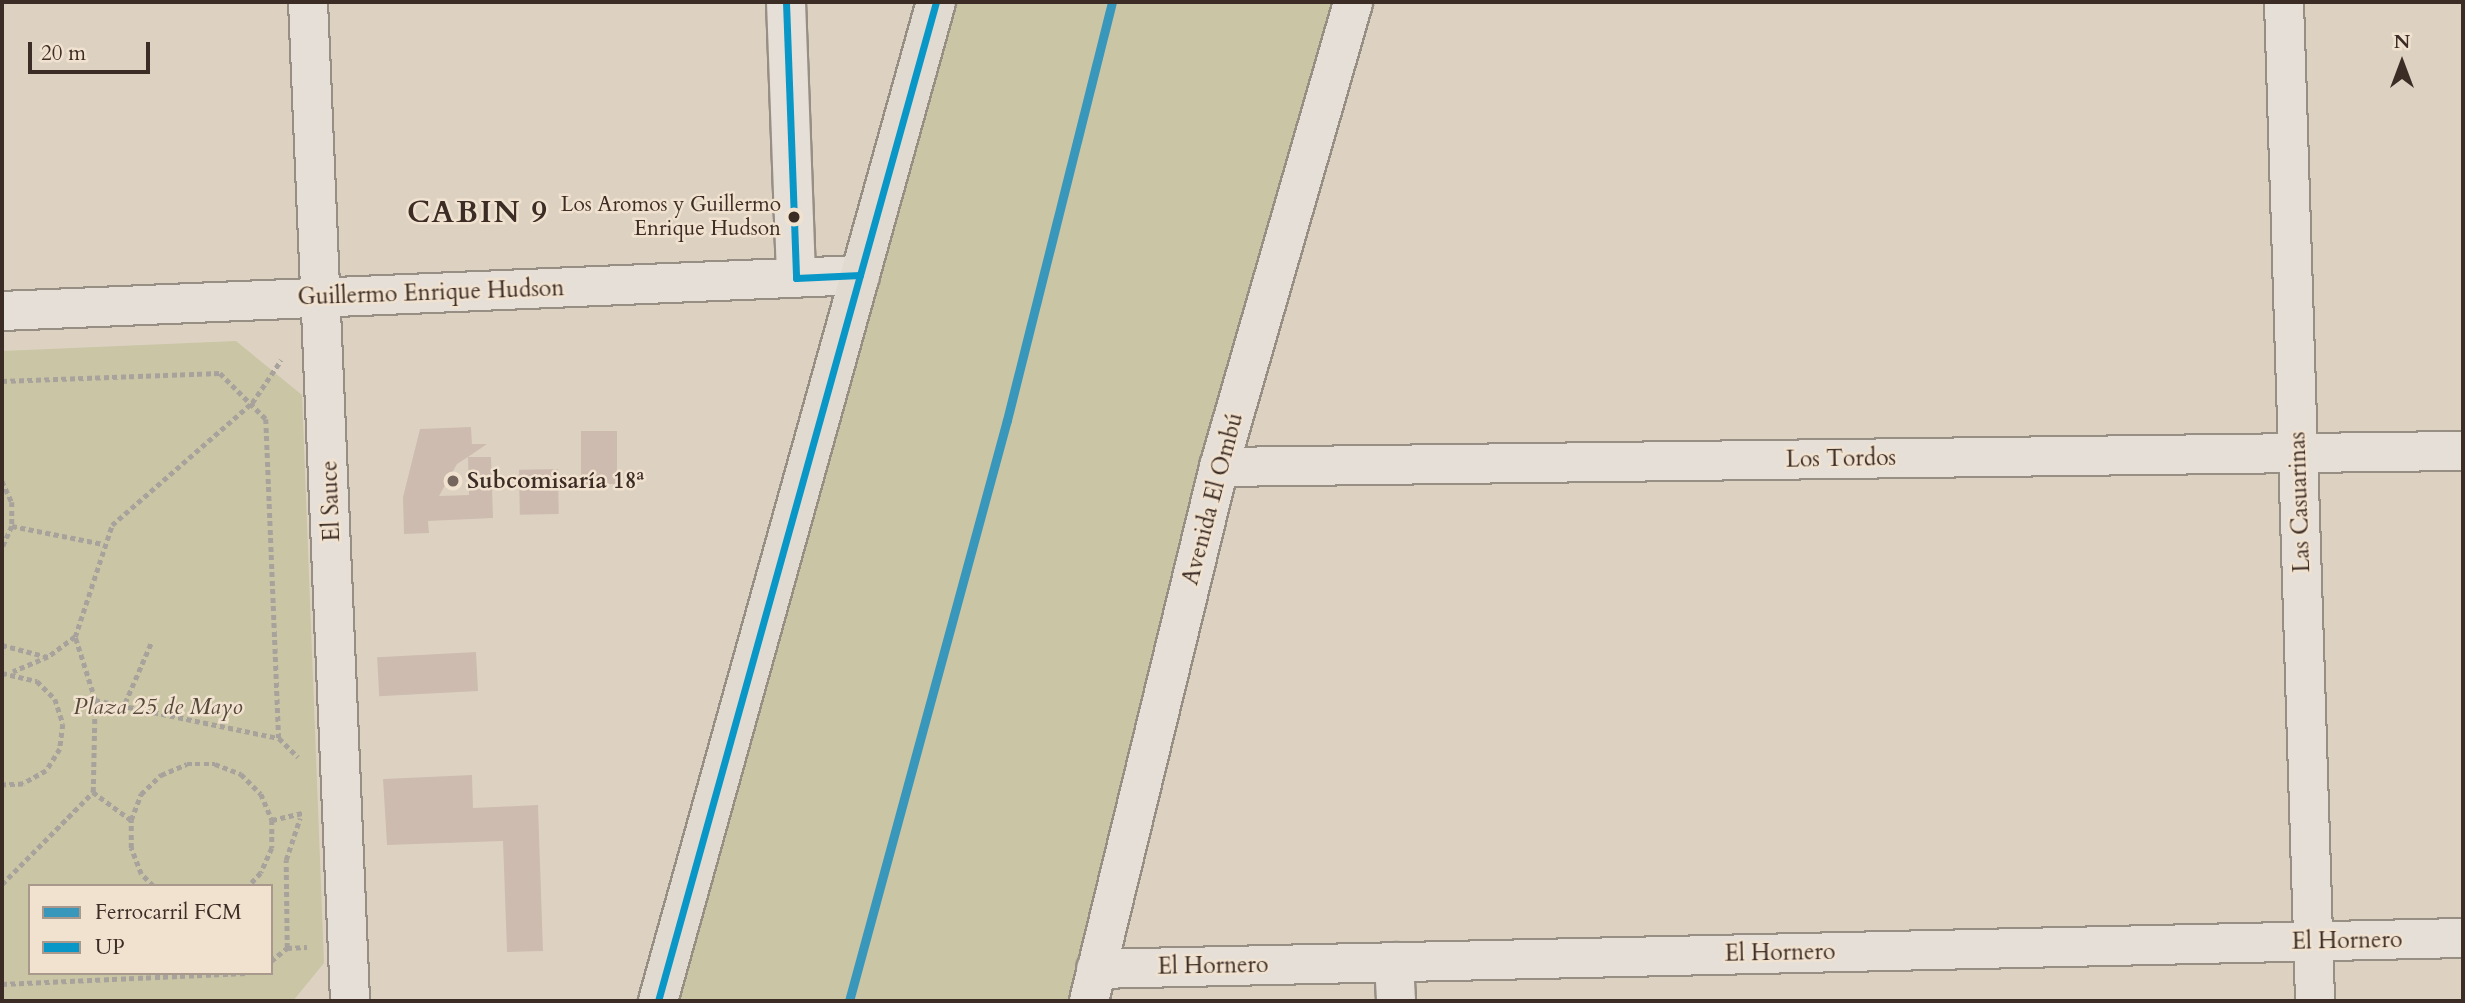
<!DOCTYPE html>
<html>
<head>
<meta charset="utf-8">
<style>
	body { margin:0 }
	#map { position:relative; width:2465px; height:1003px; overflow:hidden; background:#ddd2c2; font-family:Cardo,serif }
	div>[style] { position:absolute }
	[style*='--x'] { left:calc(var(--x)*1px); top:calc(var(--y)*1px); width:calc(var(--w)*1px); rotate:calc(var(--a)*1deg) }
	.green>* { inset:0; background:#cac5a4 }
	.building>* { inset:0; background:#cdbbb0; transform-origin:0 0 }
	.path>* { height:4.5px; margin-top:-2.25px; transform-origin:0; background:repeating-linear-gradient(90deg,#a8a29c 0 5px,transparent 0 8.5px) }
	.roads { filter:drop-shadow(2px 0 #978e84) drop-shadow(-2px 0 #978e84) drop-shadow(0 2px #978e84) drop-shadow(0 -2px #978e84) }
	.minor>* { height:38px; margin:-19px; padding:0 19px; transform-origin:19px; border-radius:19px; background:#e5dfd7 }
	.major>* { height:38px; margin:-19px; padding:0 19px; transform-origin:19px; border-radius:19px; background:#e0dad0 }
	.bus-1>* { height:7px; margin:-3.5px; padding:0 3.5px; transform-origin:3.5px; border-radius:3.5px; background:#0997c7 }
	.rail-1>* { height:9px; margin:-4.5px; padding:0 4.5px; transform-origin:4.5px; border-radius:4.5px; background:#3897bb }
	.dots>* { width:19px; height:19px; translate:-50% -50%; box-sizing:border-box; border:4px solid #f1e2d0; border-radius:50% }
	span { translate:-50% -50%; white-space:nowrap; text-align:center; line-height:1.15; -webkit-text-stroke:5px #f1e2d0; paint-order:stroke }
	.bus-label { font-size:21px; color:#3b2c25 }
	.right { translate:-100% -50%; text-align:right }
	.street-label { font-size:23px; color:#3b2c25 }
	.poi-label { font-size:23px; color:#3b2c25; font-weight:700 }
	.left { translate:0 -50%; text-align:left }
	.park-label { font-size:23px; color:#554939; font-style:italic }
	.district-label { font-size:30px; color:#3b2c25; font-weight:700; letter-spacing:2px }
	.frame { position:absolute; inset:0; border:4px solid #3b2c25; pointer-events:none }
	.legend { position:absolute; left:28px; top:884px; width:245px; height:91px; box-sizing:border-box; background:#f1e2d0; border:2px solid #a8998c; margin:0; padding:9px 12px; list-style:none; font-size:21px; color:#3b2c25 }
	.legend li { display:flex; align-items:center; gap:14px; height:35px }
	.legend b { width:35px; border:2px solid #a8998c }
	.north { position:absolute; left:2367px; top:28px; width:70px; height:70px; -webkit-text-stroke:5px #f1e2d0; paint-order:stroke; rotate:0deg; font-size:19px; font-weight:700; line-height:28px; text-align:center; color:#3b2c25 }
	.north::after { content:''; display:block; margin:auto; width:24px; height:32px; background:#3b2c25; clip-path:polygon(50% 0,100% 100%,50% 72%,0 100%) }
	.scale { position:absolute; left:28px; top:42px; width:122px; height:32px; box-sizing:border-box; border:4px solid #3b2c25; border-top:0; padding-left:9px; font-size:21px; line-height:24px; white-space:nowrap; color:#3b2c25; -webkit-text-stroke:5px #f1e2d0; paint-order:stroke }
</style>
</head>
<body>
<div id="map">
	<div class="green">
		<i style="clip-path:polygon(936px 2px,1353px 2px,1089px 1001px,658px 1001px)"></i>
		<i style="clip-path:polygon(evenodd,236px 341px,302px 395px,324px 963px,293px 1001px,2px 1001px,2px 351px,236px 341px,30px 886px,271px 886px,271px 973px,30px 973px,30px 886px)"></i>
	</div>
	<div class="building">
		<i style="clip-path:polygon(evenodd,471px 427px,472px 444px,487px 444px,468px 457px,491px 457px,493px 518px,428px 521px,429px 533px,404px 534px,403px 497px,420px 429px,471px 427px,468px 457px,469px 495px,439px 496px,457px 464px,468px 457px)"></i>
		<i style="left:581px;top:431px;width:36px;height:53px"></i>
		<i style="left:558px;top:469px;width:45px;height:39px;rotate:89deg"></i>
		<i style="left:476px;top:652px;width:39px;height:99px;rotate:87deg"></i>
		<i style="clip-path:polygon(472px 775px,473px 808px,538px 805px,543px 951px,507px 952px,503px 841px,387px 845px,383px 779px)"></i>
	</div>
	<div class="path">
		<i style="--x:2;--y:381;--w:218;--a:-2.1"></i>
		<i style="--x:220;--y:373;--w:65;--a:45"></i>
		<i style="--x:266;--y:419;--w:319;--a:87.7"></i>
		<i style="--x:279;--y:738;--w:27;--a:45"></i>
		<i style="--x:2;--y:481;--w:23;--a:65"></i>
		<i style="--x:12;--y:502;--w:24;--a:90"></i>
		<i style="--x:12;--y:526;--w:24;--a:114"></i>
		<i style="--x:12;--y:526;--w:93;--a:11.2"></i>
		<i style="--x:75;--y:637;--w:118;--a:-71.7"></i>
		<i style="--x:112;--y:525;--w:186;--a:-41.1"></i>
		<i style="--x:252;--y:403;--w:52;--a:-56"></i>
		<i style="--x:2;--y:645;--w:48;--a:14.6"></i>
		<i style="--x:2;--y:673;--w:36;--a:13"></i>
		<i style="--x:37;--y:681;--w:25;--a:45"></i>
		<i style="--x:55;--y:699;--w:26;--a:72"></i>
		<i style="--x:63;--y:724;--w:25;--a:97"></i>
		<i style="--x:60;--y:749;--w:26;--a:122"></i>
		<i style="--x:46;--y:771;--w:26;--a:151"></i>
		<i style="--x:23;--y:784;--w:21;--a:177"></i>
		<i style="--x:95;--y:700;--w:188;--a:11.7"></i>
		<i style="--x:125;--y:703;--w:65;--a:-66.6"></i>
		<i style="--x:93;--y:792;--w:47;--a:36.4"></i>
		<i style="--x:272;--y:820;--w:31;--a:-13"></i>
		<i style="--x:2;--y:884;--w:129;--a:-45.3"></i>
		<i style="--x:93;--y:792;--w:92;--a:-88.8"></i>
		<i style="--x:95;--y:700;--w:66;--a:-107.6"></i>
		<i style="--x:75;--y:637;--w:34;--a:143"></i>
		<i style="--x:48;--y:657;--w:38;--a:157"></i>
		<i style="--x:153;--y:886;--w:17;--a:-135"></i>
		<i style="--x:141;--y:874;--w:28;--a:-111"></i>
		<i style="--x:131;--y:848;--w:28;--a:-90"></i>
		<i style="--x:131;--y:820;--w:28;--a:-69"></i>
		<i style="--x:141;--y:794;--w:28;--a:-44"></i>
		<i style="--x:161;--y:775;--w:28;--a:-23"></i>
		<i style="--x:187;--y:764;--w:28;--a:0"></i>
		<i style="--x:215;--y:764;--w:28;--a:21"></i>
		<i style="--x:241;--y:774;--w:28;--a:45"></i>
		<i style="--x:261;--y:794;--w:28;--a:67"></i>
		<i style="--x:272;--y:820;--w:28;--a:90"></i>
		<i style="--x:272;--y:848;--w:27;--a:114"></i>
		<i style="--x:261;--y:873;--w:18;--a:133"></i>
		<i style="--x:287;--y:948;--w:20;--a:-3"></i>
		<i style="--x:271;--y:961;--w:21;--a:-39"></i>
		<i style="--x:287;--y:948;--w:88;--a:-90.7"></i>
		<i style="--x:286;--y:860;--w:44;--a:-71.6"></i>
		<i style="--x:2;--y:984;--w:245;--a:-2.6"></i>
	</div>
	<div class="roads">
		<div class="minor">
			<i style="--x:308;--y:2;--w:1000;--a:87.59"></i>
			<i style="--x:786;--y:2;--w:276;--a:87.9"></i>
			<i style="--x:2284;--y:2;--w:999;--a:88.22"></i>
			<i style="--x:2;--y:311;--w:859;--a:-2.4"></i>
			<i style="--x:1219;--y:467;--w:1244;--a:-0.74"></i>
			<i style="--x:1394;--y:962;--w:39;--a:87"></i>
			<i style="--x:1096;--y:969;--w:1367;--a:-1.3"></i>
			<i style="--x:1089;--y:1001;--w:550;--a:-76.32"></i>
			<i style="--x:1219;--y:467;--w:484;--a:-73.9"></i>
		</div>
		<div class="major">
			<i style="--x:658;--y:1001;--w:1037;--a:-74.45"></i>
		</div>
	</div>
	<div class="bus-1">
		<i style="--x:786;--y:2;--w:276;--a:87.9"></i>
		<i style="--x:796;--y:278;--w:64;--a:-2.7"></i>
		<i style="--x:658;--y:1001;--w:1037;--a:-74.45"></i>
	</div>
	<div class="rail-1">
		<i style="--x:849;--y:1001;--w:602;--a:-74.79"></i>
		<i style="--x:1007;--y:420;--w:431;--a:-75.9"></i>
	</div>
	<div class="dots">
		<i style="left:794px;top:217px;background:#3b2c25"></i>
		<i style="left:453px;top:481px;background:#74665c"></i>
	</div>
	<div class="bus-label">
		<span class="right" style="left:781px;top:217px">Los Aromos y Guillermo<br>Enrique Hudson</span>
	</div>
	<div class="street-label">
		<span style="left:431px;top:293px;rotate:-2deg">Guillermo Enrique Hudson</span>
		<span style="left:1841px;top:459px;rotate:-1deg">Los Tordos</span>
		<span style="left:1213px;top:499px;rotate:-75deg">Avenida El Ombú</span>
		<span style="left:331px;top:501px;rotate:-92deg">El Sauce</span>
		<span style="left:2300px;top:502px;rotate:-92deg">Las Casuarinas</span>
		<span style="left:2347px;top:941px;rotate:-1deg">El Hornero</span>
		<span style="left:1780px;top:953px;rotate:-1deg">El Hornero</span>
		<span style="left:1213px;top:966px;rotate:-1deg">El Hornero</span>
	</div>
	<div class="poi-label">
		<span class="left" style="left:467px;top:481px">Subcomisaría 18ª</span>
	</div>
	<div class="park-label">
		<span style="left:158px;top:707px">Plaza 25 de Mayo</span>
	</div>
	<div class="district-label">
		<span style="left:478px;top:213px">CABIN 9</span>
	</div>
	<div class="frame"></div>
	<ul class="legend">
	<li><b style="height:9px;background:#3897bb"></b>Ferrocarril FCM</li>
	<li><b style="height:9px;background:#0997c7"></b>UP</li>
	</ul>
	<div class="north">N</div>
	<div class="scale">20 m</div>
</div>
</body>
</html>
